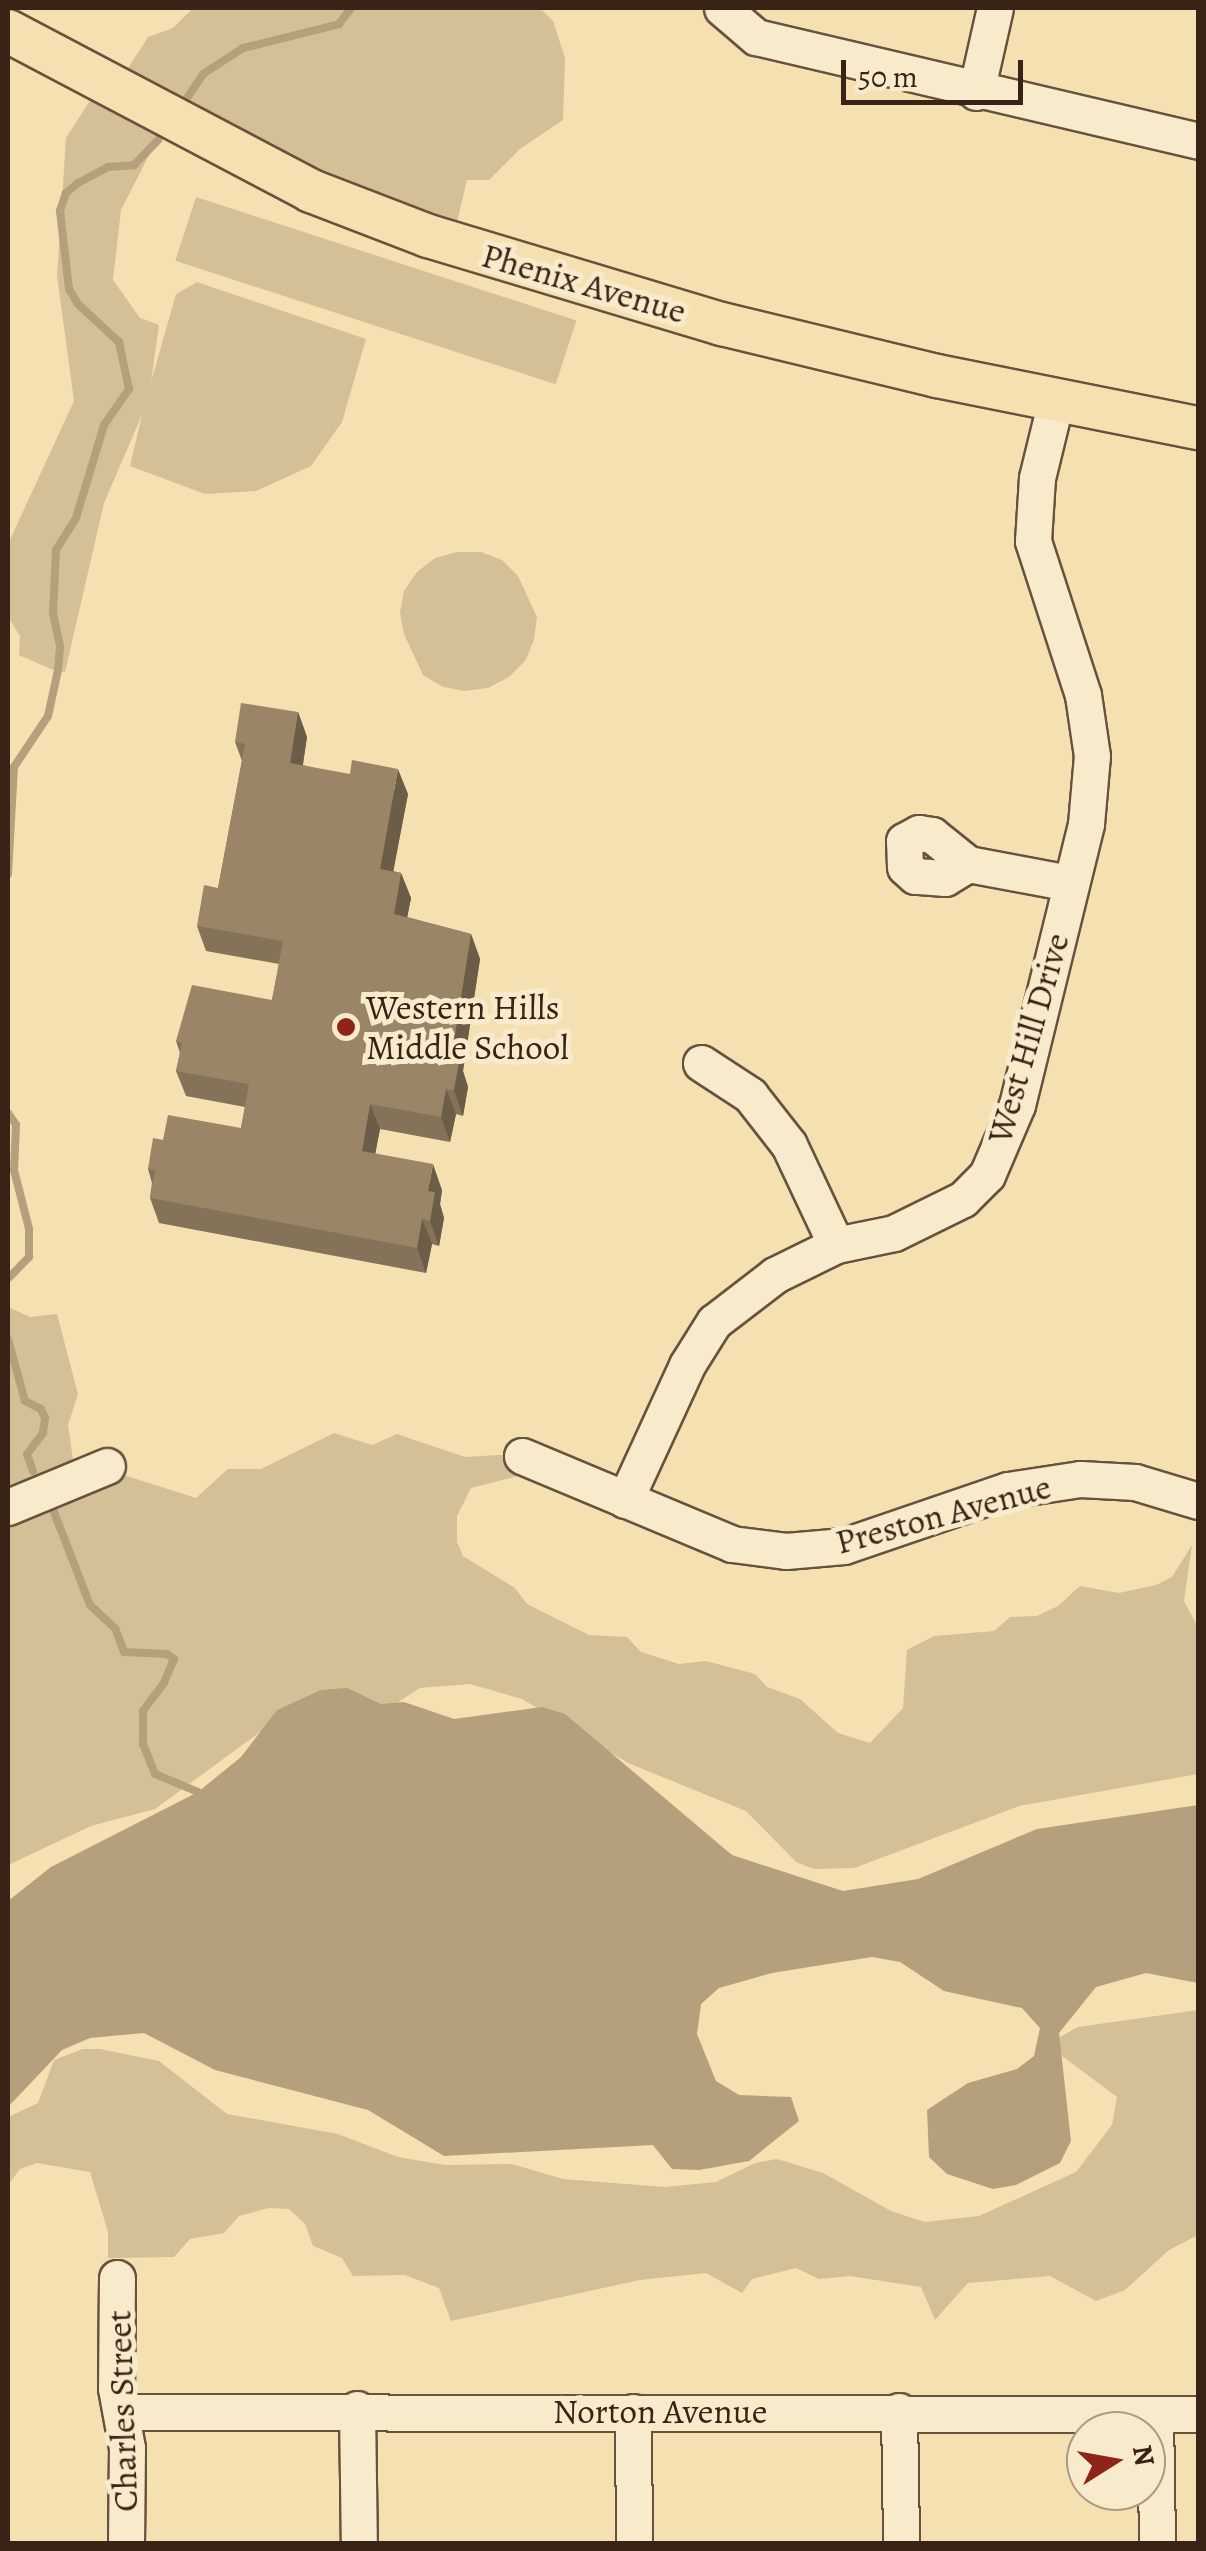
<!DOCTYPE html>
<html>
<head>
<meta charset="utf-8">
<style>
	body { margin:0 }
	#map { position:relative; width:1206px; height:2551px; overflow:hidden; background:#f4e0b1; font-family:Alegreya,serif }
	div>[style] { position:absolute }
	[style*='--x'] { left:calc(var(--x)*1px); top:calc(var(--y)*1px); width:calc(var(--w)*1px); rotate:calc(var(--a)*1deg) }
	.green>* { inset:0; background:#d4c097; transform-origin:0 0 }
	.water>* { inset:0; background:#b4a07c }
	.stream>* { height:8px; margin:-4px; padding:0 4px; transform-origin:4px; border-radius:4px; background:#b4a07c }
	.roads { filter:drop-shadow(2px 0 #68523d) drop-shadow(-2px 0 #68523d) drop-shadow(0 2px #68523d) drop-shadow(0 -2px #68523d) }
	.minor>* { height:35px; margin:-17.5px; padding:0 17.5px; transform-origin:17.5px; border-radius:17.5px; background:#f8ebcc }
	.major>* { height:42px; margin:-21px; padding:0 21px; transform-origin:21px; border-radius:21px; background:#f4e0b1 }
	.wall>* { inset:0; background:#847259 }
	.shaded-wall>* { inset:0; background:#6c5d48 }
	.building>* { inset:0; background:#9a8567 }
	.dots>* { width:28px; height:28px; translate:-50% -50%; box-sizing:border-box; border:5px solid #f8ebcc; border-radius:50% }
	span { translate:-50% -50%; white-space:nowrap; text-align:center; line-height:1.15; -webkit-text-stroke:10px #f8ebcc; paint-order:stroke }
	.street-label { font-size:35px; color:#392316 }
	.poi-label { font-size:35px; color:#392316 }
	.left { translate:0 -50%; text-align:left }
	.frame { position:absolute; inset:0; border:10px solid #392316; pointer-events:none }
	.north { position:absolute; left:1066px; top:2411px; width:100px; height:100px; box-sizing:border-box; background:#f8ebcc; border:2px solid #ac9b83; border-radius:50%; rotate:79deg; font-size:28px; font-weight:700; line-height:40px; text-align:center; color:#392316 }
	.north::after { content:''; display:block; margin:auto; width:35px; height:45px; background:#8f2418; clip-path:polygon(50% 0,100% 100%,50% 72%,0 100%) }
	.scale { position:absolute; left:841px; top:60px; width:182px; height:45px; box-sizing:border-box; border:5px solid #392316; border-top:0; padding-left:12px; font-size:30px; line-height:35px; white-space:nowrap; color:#392316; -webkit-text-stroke:8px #f8ebcc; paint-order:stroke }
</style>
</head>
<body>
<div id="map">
	<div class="green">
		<i style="clip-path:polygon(193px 8px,540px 8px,553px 21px,565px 58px,563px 120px,520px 149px,489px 180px,467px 180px,452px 243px,167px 120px,121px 210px,113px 280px,140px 318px,159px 325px,151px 382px,176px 294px,197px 282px,366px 339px,342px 422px,311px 466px,256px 491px,205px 494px,130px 466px,142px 415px,104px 503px,65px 672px,53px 670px,19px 655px,20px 636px,8px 617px,8px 544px,74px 401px,57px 276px,66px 138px,100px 85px,116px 87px,148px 37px,173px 28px)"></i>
		<i style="left:196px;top:197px;width:400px;height:67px;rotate:18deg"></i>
		<i style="clip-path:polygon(457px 552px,481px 552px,502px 560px,518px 576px,537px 617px,534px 640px,525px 661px,509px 677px,488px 688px,465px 691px,443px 687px,423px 675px,404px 634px,400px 613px,404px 591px,417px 572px,435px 558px)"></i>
		<i style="clip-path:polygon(8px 1307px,30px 1317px,57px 1314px,78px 1394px,68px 1425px,75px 1473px,108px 1470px,196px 1498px,228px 1469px,261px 1469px,334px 1433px,372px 1445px,397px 1434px,465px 1457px,514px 1454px,530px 1473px,471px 1488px,457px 1516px,457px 1542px,463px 1556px,515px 1588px,527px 1604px,589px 1635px,627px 1637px,641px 1652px,679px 1664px,706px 1661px,755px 1674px,767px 1687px,800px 1699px,838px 1733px,870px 1743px,903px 1708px,907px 1650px,934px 1636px,994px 1631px,1010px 1617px,1037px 1616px,1058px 1606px,1080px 1586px,1119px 1593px,1156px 1585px,1172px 1577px,1192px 1545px,1184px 1601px,1198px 1627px,1198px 1774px,1019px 1806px,854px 1868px,814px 1869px,796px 1862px,746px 1811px,628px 1763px,522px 1699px,470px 1684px,420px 1688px,339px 1740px,260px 1732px,155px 1809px,91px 1826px,8px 1865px)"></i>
		<i style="clip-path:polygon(1198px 2010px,1198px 2235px,1169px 2250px,1125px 2290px,1096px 2301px,1050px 2276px,968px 2283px,935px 2320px,921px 2287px,850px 2276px,819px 2279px,796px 2268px,752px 2279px,742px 2293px,706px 2273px,640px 2280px,451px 2321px,439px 2288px,405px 2275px,353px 2276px,342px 2258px,313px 2246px,305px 2224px,289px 2209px,269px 2208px,239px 2216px,224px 2233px,190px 2239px,174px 2257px,108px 2258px,108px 2232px,90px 2172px,37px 2163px,20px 2169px,8px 2185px,8px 2117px,38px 2103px,54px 2060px,83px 2049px,100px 2049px,159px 2061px,227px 2114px,338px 2134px,398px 2157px,445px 2165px,512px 2164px,563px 2179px,665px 2187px,716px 2182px,755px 2163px,777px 2159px,823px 2173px,891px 2211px,925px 2222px,979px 2216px,1076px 2172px,1112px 2125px,1117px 2097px,1062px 2056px,1056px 2039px,1078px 2027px)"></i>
	</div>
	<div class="water">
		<i style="clip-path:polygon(347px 1688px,381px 1704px,404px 1702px,454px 1719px,542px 1707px,565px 1714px,732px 1855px,843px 1891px,918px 1879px,1037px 1829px,1198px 1805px,1198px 1983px,1146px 1973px,1096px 1987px,1059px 2033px,1071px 2141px,1060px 2163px,1016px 2185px,993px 2189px,947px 2174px,929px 2157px,927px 2110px,968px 2083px,1017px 2069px,1034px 2056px,1040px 2028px,1022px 2008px,944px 1991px,900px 1962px,872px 1957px,772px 1973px,719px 1988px,701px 2004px,697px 2034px,716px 2081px,739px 2095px,791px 2097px,799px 2121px,749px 2161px,699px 2170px,672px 2169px,653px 2145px,444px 2156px,368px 2110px,215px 2070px,144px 2033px,90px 2038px,62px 2050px,8px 2107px,8px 1901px,51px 1867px,198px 1792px,241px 1757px,277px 1710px,321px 1690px)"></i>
	</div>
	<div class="stream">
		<i style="--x:183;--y:104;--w:36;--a:-56"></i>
		<i style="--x:203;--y:74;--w:48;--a:-33"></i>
		<i style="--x:243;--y:48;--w:99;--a:-14"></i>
		<i style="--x:339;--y:24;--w:20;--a:-53"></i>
		<i style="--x:8;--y:874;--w:107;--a:-86.8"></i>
		<i style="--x:14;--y:767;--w:61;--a:-56.3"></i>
		<i style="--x:48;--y:716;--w:47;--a:-77.7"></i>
		<i style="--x:58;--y:670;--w:24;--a:-85"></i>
		<i style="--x:60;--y:646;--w:33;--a:-102"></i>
		<i style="--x:53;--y:614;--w:64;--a:-87.3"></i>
		<i style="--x:56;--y:550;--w:38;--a:-58"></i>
		<i style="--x:76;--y:518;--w:97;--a:-73.2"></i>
		<i style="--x:104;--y:425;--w:44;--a:-55.2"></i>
		<i style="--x:129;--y:389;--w:48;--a:-102"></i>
		<i style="--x:119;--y:342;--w:56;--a:-137.2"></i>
		<i style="--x:78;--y:304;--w:17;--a:-121"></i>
		<i style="--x:69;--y:289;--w:79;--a:-96.6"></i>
		<i style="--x:60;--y:211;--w:19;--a:-72"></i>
		<i style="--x:66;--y:193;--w:16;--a:-40"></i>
		<i style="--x:78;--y:183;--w:34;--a:-28"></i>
		<i style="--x:108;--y:167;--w:26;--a:-4"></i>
		<i style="--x:134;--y:165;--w:35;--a:-46"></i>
		<i style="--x:8;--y:1113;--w:14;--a:56"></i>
		<i style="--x:16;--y:1125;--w:45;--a:92.5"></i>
		<i style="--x:14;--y:1170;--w:61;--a:75.7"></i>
		<i style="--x:29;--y:1229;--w:28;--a:90"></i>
		<i style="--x:29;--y:1257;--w:30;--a:134"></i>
		<i style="--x:8;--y:1339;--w:64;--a:74.7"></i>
		<i style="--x:25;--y:1401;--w:18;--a:27"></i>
		<i style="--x:41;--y:1409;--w:10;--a:66"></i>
		<i style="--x:45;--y:1418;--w:15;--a:98"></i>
		<i style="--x:43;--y:1433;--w:26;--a:127"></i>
		<i style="--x:27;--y:1454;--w:18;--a:71"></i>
		<i style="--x:52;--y:1507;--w:105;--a:68.8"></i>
		<i style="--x:90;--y:1605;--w:34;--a:43"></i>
		<i style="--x:115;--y:1628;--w:26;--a:69"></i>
		<i style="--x:124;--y:1652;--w:43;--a:2.7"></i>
		<i style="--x:167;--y:1654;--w:9;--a:36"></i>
		<i style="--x:174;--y:1659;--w:26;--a:113"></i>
		<i style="--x:164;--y:1683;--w:35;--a:127"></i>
		<i style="--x:143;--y:1711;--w:33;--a:90"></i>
		<i style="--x:143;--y:1744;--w:32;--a:68"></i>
		<i style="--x:155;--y:1774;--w:47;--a:22.7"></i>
	</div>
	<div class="roads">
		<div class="minor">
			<i style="--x:722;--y:8;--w:45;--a:40.5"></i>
			<i style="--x:756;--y:37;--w:454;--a:13.2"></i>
			<i style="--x:976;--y:92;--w:86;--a:-77.3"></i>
			<i style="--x:968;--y:864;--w:27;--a:149"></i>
			<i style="--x:945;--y:878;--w:30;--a:-176"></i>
			<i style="--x:915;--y:876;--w:13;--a:-138"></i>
			<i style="--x:905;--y:867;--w:26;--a:-92"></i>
			<i style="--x:904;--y:841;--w:17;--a:-28"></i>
			<i style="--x:919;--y:833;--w:13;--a:9"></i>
			<i style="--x:932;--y:835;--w:46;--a:38.9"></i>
			<i style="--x:968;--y:864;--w:104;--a:10.6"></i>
			<i style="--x:701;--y:1063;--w:59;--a:33.1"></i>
			<i style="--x:750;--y:1095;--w:63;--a:52"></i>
			<i style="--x:789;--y:1145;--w:110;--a:64.8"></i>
			<i style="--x:522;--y:1456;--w:228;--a:22.7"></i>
			<i style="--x:732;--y:1544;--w:54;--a:7.4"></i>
			<i style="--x:786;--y:1551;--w:58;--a:-4.9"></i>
			<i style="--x:844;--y:1546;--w:173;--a:-18.9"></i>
			<i style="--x:1008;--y:1490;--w:73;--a:-8.7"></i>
			<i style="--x:1080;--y:1479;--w:55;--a:3.1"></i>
			<i style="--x:1135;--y:1482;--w:66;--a:16.8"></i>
			<i style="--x:625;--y:1500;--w:149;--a:-65.3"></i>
			<i style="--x:687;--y:1365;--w:51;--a:-57.9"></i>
			<i style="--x:714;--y:1322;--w:77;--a:-37.6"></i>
			<i style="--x:775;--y:1275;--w:68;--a:-26.2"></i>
			<i style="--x:836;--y:1245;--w:59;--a:-11.7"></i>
			<i style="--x:894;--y:1233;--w:77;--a:-26.2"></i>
			<i style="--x:963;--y:1199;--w:34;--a:-45"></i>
			<i style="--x:987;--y:1175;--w:76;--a:-66.8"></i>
			<i style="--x:1017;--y:1105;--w:289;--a:-76.2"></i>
			<i style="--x:1086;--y:824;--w:68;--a:-85"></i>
			<i style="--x:1092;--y:756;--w:62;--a:-98.4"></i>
			<i style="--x:1083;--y:695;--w:162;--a:-108"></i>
			<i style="--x:1033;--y:541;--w:63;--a:-86.4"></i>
			<i style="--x:1037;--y:478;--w:80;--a:-76.3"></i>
			<i style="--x:8;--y:1507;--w:107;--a:-22.5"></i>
			<i style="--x:117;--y:2278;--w:110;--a:90.5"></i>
			<i style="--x:116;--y:2388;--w:61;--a:79.6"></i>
			<i style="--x:127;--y:2448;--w:96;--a:90.6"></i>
			<i style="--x:357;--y:2409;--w:135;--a:89.2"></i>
			<i style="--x:899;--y:2411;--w:133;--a:89.1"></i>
			<i style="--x:121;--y:2412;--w:1077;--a:0.11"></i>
			<i style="--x:633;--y:2412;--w:132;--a:89.6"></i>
			<i style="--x:1155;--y:2414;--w:130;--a:89.1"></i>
		</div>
		<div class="major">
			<i style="--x:8;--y:31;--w:343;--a:27.8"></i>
			<i style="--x:311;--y:191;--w:125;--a:21"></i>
			<i style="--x:428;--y:236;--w:307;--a:16.7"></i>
			<i style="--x:722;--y:324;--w:221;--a:13.6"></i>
			<i style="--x:937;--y:376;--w:266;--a:11.3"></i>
		</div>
	</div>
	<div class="wall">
		<i style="clip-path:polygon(298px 712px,307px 737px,303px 765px,408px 794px,393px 871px,401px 873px,411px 898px,407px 917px,471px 934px,480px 959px,463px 1071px,468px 1087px,463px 1116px,456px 1114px,450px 1142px,380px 1129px,375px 1153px,442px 1190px,440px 1204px,444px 1218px,439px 1246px,432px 1244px,426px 1273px,159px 1223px,150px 1198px,152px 1183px,148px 1169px,163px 1140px,241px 1128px,245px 1107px,186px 1096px,176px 1071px,180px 1053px,176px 1041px,272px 1000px,279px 964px,206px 951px,197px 926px,218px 888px,242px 761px,235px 742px)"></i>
	</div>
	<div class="shaded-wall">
		<i style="clip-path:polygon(298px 712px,307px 737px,299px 788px,290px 763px)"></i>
		<i style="clip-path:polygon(398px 769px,408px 794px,389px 894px,380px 869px)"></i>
		<i style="clip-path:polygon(401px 873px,411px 898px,403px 939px,394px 914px)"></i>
		<i style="clip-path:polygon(471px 934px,480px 959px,463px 1071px,468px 1087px,463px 1116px,454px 1090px,451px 1060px)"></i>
		<i style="clip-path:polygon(446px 1089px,456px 1114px,450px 1142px,441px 1117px)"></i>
		<i style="clip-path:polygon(370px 1104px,380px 1129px,371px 1176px,362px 1151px)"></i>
		<i style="clip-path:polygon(433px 1164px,442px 1190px,440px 1204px,444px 1218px,439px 1246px,430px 1221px,428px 1191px)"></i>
		<i style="clip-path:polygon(422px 1219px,432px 1244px,426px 1273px,417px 1248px)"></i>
	</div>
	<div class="building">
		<i style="clip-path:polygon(241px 703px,298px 712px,290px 763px,350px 774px,352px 760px,398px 769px,380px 869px,401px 873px,394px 914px,471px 934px,451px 1060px,459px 1062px,454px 1090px,446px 1089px,441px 1117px,370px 1104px,362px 1151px,433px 1164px,428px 1191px,435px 1192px,430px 1221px,422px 1219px,417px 1248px,150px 1198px,155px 1170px,148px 1169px,153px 1138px,163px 1140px,168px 1115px,241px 1128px,249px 1084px,176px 1071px,182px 1043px,176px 1041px,192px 985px,272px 1000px,283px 941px,197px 926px,204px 885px,218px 888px,245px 744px,235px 742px)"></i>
	</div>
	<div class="dots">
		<i style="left:346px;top:1027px;background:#8f2418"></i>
	</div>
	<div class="street-label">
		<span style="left:584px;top:283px;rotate:16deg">Phenix Avenue</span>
		<span style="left:1028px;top:1038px;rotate:-74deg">West Hill Drive</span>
		<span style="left:943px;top:1514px;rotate:-15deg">Preston Avenue</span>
		<span style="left:122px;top:2411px;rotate:-92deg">Charles Street</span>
		<span style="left:660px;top:2411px">Norton Avenue</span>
	</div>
	<div class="poi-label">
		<span class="left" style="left:366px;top:1027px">Western Hills<br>Middle School</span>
	</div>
	<div class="frame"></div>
	<div class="north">N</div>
	<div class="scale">50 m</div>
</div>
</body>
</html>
